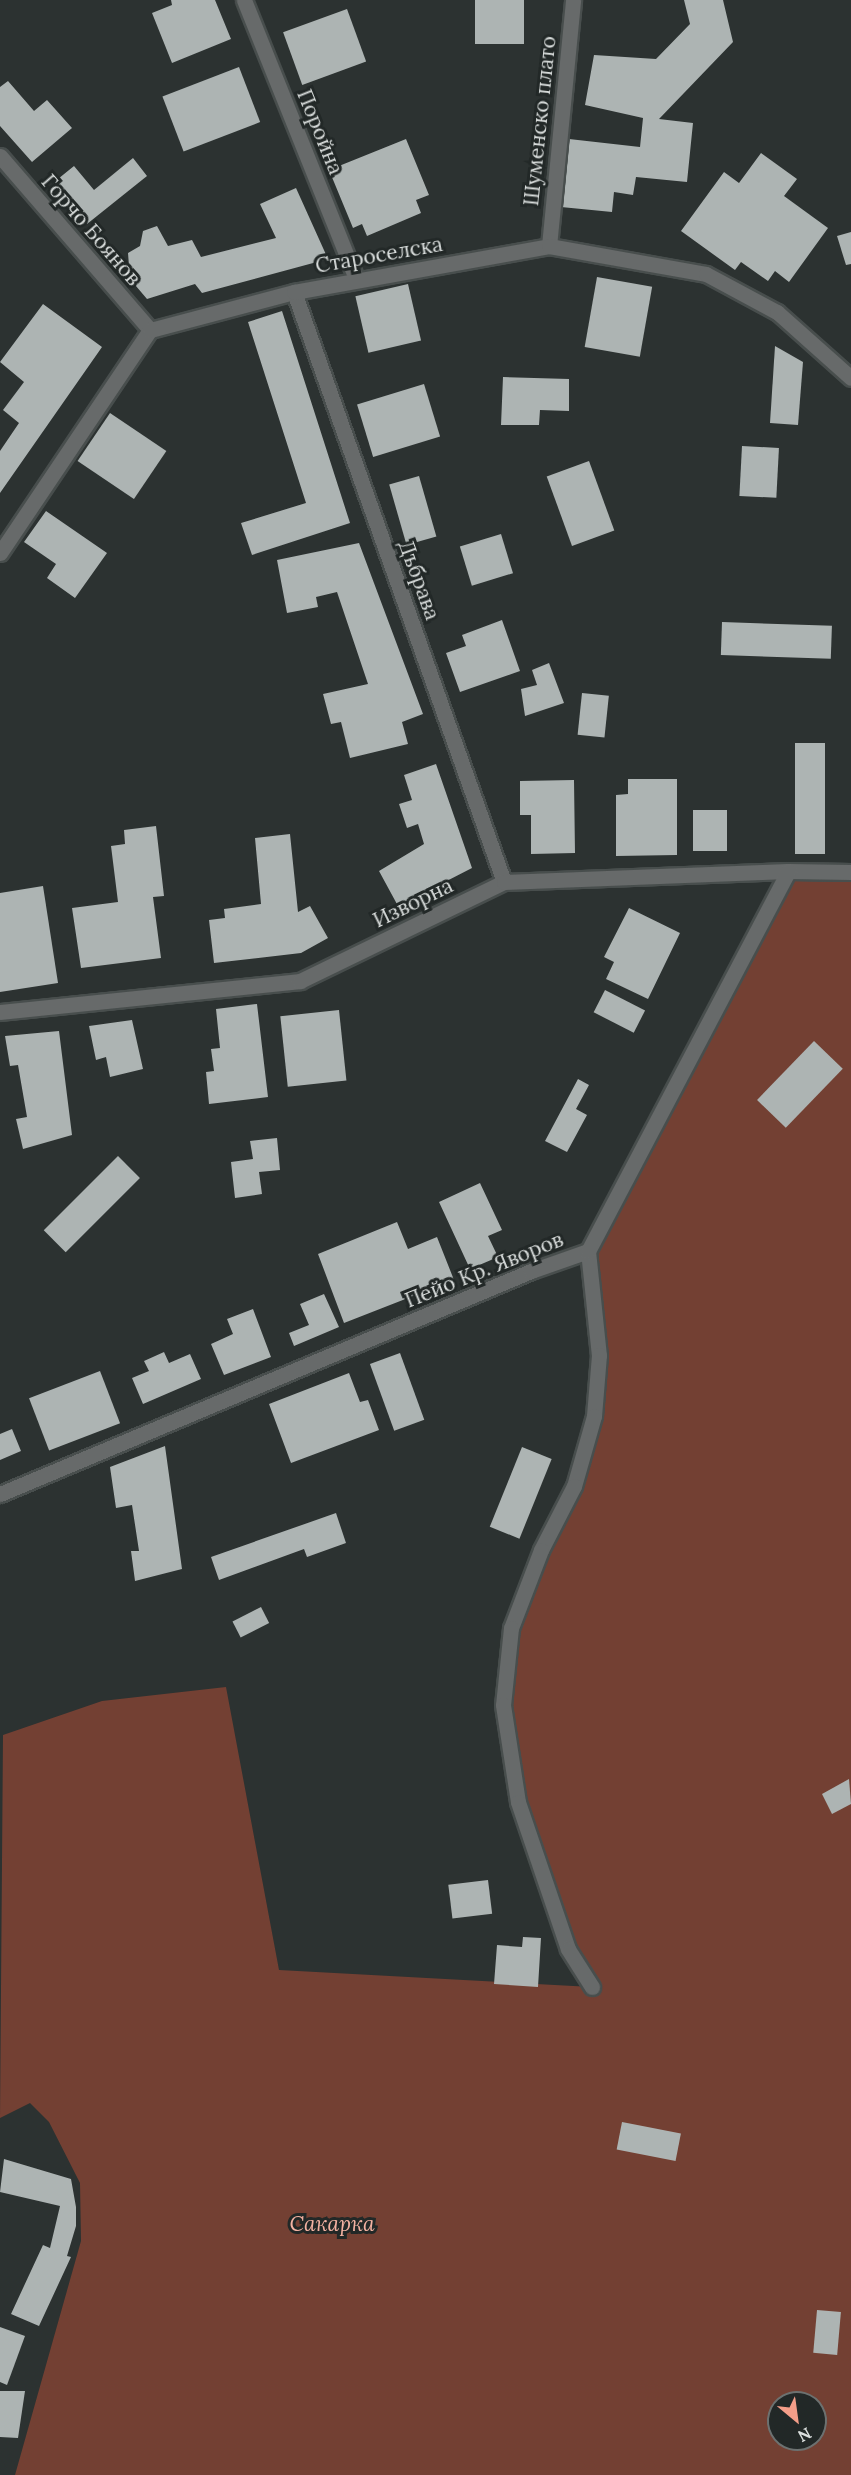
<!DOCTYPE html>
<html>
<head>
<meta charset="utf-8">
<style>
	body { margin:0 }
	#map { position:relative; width:851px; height:2475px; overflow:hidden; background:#2c3231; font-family:Lora,serif }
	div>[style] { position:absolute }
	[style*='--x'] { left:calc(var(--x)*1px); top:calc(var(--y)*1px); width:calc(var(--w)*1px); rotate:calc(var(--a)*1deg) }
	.green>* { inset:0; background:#734033 }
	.building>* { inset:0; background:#adb4b3; transform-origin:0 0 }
	.roads { filter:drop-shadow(2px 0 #484e4d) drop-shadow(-2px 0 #484e4d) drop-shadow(0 2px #484e4d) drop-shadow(0 -2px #484e4d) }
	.minor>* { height:15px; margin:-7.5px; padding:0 7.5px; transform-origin:7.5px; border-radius:7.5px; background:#676a6a }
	span { translate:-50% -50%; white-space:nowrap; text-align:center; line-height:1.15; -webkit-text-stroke:6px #222827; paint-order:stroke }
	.street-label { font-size:21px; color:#dadedd }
	.park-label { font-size:21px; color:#f4b2a2; font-style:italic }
	.north { position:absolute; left:767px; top:2391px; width:60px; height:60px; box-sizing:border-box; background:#222827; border:2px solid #6c7170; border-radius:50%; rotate:151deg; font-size:16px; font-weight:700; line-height:24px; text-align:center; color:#dadedd }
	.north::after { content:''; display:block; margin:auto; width:21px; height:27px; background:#f49e89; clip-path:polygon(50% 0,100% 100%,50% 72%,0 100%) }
</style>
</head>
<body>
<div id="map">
	<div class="green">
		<i style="clip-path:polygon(evenodd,788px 871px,851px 872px,851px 2475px,15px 2475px,81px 2241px,80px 2183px,49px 2122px,30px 2103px,0 2118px,3px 1735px,102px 1701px,226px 1687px,279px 1970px,592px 1987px,568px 1949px,518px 1802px,503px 1705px,511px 1628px,594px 1416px,588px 1251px,788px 871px,779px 2403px,815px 2403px,815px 2439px,779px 2439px,779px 2403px)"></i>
	</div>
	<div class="building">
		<i style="clip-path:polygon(171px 0,215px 0,231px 39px,172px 63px,152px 13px,172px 5px)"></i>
		<i style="left:475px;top:0;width:49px;height:44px"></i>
		<i style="clip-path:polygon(684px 0,723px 0,733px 42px,659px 119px,693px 123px,687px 182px,636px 177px,633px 195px,614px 192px,612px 212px,561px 207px,569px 139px,640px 147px,643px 118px,585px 105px,594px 55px,656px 59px,690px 24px)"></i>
		<i style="left:347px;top:9px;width:56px;height:68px;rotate:70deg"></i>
		<i style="left:239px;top:67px;width:59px;height:82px;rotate:69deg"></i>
		<i style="clip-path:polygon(8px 81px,34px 111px,47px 100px,72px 128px,32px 162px,0 126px,0 87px)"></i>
		<i style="clip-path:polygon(406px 139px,429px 195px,416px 200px,421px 213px,367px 236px,362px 224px,353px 228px,329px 170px)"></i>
		<i style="clip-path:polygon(761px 153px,797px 179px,784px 196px,828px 228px,789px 282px,775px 271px,768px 281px,741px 262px,735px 270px,681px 231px,724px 172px,739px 183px)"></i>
		<i style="clip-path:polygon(133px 158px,147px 176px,87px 224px,53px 183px,74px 166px,94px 190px)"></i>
		<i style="clip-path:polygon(296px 188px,328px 259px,202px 293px,195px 284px,147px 299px,130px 279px,128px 253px,140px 246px,143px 231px,157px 226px,168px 246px,192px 240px,201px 257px,276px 238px,260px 204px)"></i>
		<i style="clip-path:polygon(851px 232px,851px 264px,846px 265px,837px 236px)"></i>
		<i style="left:597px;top:277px;width:56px;height:71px;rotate:10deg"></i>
		<i style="left:408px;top:284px;width:58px;height:54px;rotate:77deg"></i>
		<i style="clip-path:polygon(43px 304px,102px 347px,0 493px,0 451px,19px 423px,3px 410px,24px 382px,0 362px)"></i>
		<i style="clip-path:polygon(282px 311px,350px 523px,252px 555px,241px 523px,306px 503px,248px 322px)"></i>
		<i style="clip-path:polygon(775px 346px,803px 362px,798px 425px,770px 423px)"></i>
		<i style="clip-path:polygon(503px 377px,569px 379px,569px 411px,540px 410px,539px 425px,501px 425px)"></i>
		<i style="left:424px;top:384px;width:55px;height:70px;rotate:73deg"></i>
		<i style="left:110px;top:413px;width:68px;height:58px;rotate:34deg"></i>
		<i style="left:742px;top:446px;width:37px;height:50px;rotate:3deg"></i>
		<i style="left:589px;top:461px;width:74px;height:45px;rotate:70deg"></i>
		<i style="left:419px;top:476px;width:63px;height:31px;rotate:74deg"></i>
		<i style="clip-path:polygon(46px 511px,107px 553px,75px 598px,47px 578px,56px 564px,24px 542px)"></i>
		<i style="left:501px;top:534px;width:41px;height:43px;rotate:73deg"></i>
		<i style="clip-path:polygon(359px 543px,423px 714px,402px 722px,408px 744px,350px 758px,341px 722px,331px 724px,323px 694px,368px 684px,337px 592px,316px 597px,318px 607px,287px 613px,277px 560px)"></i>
		<i style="clip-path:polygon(502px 620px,520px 671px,460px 692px,446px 653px,466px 646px,462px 635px)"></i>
		<i style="left:722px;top:622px;width:110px;height:33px;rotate:2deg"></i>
		<i style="clip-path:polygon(549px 663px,564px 703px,525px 716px,521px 689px,537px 685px,532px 670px)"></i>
		<i style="left:582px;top:693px;width:27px;height:42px;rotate:6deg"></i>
		<i style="left:825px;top:743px;width:111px;height:30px;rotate:90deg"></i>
		<i style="clip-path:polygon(436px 764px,472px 868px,398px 906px,379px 871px,424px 844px,418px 824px,407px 828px,399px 804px,412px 800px,404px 775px)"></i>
		<i style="clip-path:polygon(628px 779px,677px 779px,677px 855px,616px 856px,616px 795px,628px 794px)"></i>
		<i style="clip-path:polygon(574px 780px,575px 853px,531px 854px,531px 815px,520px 815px,520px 781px)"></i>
		<i style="left:693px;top:810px;width:34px;height:41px"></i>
		<i style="clip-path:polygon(156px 826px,164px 896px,153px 897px,161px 958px,81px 968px,72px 908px,118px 902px,111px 846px,125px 844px,124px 830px)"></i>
		<i style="clip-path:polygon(290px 834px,298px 912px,310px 906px,328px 938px,301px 953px,214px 963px,209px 920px,225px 918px,224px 909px,261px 904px,255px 838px)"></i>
		<i style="clip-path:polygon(43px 886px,58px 983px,0 992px,0 893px)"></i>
		<i style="clip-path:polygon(629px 908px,680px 933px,648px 999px,606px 979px,614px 962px,604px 957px)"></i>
		<i style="left:605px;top:990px;width:45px;height:25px;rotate:27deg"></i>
		<i style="clip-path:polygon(257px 1004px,268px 1097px,209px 1104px,206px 1072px,214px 1071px,211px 1049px,220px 1048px,216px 1009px)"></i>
		<i style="left:339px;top:1010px;width:71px;height:59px;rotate:84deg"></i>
		<i style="clip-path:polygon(132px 1020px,143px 1069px,110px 1077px,106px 1057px,96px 1060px,89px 1026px)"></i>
		<i style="clip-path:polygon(59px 1031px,72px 1135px,23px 1149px,16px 1119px,27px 1117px,18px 1065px,10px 1066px,5px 1036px)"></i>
		<i style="left:814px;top:1041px;width:40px;height:82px;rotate:44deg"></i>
		<i style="clip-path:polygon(578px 1079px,589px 1085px,576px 1109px,587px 1115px,567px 1152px,545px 1141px)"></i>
		<i style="clip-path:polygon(277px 1138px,280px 1170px,259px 1172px,262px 1194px,235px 1198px,231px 1162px,253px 1159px,250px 1141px)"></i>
		<i style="left:118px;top:1156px;width:31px;height:105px;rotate:45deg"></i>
		<i style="clip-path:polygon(480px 1183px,502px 1230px,488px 1236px,498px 1257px,470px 1269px,439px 1202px)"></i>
		<i style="clip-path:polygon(397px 1222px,408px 1249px,437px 1237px,454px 1280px,344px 1323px,318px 1254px)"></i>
		<i style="clip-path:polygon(324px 1294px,339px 1327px,294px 1346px,289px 1333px,309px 1325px,300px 1304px)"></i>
		<i style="clip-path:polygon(253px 1309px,271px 1357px,224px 1375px,211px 1344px,233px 1334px,227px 1319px)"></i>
		<i style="clip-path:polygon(164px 1352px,169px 1363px,190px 1354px,201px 1379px,143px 1404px,132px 1378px,149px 1371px,144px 1361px)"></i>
		<i style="left:400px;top:1353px;width:71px;height:32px;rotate:70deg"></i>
		<i style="left:100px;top:1371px;width:56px;height:76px;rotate:69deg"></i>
		<i style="clip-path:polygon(349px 1373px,360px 1402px,368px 1400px,379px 1430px,291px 1463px,269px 1404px)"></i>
		<i style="clip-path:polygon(12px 1429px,21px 1451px,0 1460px,0 1434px)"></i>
		<i style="clip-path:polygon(165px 1446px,182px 1569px,135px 1581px,131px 1551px,139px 1551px,132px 1505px,116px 1508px,110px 1467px)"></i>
		<i style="left:522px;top:1447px;width:32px;height:86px;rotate:22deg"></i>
		<i style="clip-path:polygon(336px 1513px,346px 1543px,307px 1557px,304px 1549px,219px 1580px,211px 1557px)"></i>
		<i style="left:261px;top:1607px;width:18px;height:32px;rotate:63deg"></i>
		<i style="clip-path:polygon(849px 1779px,851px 1804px,832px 1814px,822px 1794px)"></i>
		<i style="left:488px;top:1880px;width:34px;height:40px;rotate:83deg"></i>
		<i style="clip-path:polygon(523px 1937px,541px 1938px,538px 1987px,494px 1984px,497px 1945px,522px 1947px)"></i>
		<i style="left:622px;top:2122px;width:60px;height:28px;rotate:11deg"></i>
		<i style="clip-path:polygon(4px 2159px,71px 2179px,76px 2207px,76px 2226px,67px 2256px,71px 2257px,39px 2326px,11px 2314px,43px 2245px,50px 2248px,60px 2206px,0 2192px)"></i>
		<i style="left:817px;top:2310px;width:24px;height:43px;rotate:5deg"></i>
		<i style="clip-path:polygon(0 2327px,25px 2336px,7px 2385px,0 2382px)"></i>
		<i style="clip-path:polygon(0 2391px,25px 2391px,18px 2438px,0 2437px)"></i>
	</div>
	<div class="roads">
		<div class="minor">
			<i style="--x:244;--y:0;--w:301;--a:68.1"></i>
			<i style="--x:0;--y:156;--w:230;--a:49.2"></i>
			<i style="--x:549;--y:246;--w:247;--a:-84.4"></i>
			<i style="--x:294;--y:292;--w:626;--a:70.41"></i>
			<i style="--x:0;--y:553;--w:269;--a:-56.1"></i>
			<i style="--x:150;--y:330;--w:149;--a:-14.8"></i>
			<i style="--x:294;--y:292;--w:259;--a:-10.2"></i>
			<i style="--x:549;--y:246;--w:159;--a:10.1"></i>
			<i style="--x:706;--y:274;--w:81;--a:28.2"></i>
			<i style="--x:777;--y:312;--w:99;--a:41.7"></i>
			<i style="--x:0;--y:1012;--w:302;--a:-5.9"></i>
			<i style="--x:300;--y:981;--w:227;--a:-25.9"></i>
			<i style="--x:504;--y:882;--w:284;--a:-2.2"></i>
			<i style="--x:788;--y:871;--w:63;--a:0.9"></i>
			<i style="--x:588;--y:1251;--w:105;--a:84"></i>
			<i style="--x:599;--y:1355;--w:61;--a:94.7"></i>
			<i style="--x:594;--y:1416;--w:73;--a:105.9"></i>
			<i style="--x:574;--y:1486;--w:72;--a:117.3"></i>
			<i style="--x:541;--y:1550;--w:84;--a:111"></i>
			<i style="--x:511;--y:1628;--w:77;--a:95.9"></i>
			<i style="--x:503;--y:1705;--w:98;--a:81.2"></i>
			<i style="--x:518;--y:1802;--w:155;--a:71.2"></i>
			<i style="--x:568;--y:1949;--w:45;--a:57.7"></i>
			<i style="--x:0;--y:1494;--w:576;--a:-22.78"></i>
			<i style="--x:531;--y:1271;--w:60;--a:-19.3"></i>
			<i style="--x:588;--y:1251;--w:429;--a:-62.2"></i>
		</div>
	</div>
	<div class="street-label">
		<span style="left:540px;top:121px;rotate:-84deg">Шуменско плато</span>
		<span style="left:320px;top:132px;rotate:68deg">Поройна</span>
		<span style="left:91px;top:230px;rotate:49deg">Горчо Боянов</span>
		<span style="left:379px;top:255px;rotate:-10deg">Староселска</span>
		<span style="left:419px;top:580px;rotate:70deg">Дъбрава</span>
		<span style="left:413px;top:903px;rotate:-26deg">Изворна</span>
		<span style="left:484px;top:1270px;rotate:-22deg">Пейо Кр. Яворов</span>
	</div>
	<div class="park-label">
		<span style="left:332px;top:2224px">Сакарка</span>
	</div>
	<div class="north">N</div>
</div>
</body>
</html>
